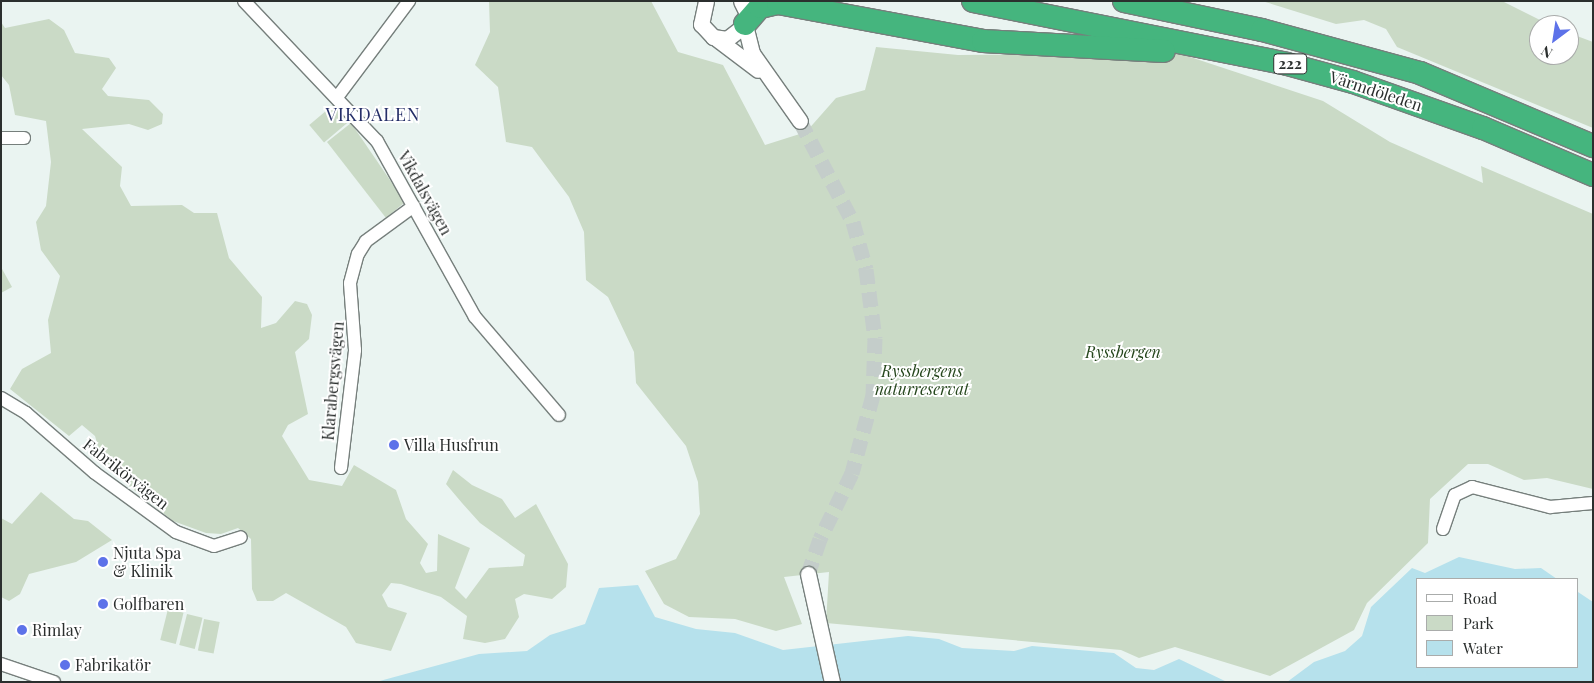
<!DOCTYPE html>
<html>
<head>
<meta charset="utf-8">
<style>
	body { margin:0 }
	#map { position:relative; width:1594px; height:683px; overflow:hidden; background:#eaf4f1; font-family:"Playfair Display",serif }
	div>[style] { position:absolute }
	[style*='--x'] { left:calc(var(--x)*1px); top:calc(var(--y)*1px); width:calc(var(--w)*1px); rotate:calc(var(--a)*1deg) }
	.green>* { inset:0; background:#cadac6; transform-origin:0 0 }
	.water>* { inset:0; background:#b6e1ec }
	.tertiary-tunnel>* { height:15px; margin-top:-7.5px; transform-origin:0; background:repeating-linear-gradient(90deg,#c4cdca 0 15px,transparent 0 23px) }
	.roads { filter:drop-shadow(1px 0 #767f7c) drop-shadow(-1px 0 #767f7c) drop-shadow(0 1px #767f7c) drop-shadow(0 -1px #767f7c) }
	.minor>* { height:12px; margin:-6px; padding:0 6px; transform-origin:6px; border-radius:6px; background:#fff }
	.tertiary>* { height:15px; margin:-7.5px; padding:0 7.5px; transform-origin:7.5px; border-radius:7.5px; background:#fff }
	.motorway>* { height:22px; margin:-11px; padding:0 11px; transform-origin:11px; border-radius:11px; background:#45b57e }
	.dots>* { width:14px; height:14px; translate:-50% -50%; box-sizing:border-box; border:2px solid #fff; border-radius:50% }
	span { translate:-50% -50%; white-space:nowrap; text-align:center; line-height:1.15; -webkit-text-stroke:4px #fff; paint-order:stroke }
	.shield-label span { padding:1px 4px; background:#fff; border:1px solid; border-radius:4px; -webkit-text-stroke-width:0 }
	.shield-label { font-size:15px; color:#2b2f2e; font-weight:700 }
	.street-label { font-size:16px; color:#2b2f2e }
	.park-label { font-size:16px; color:#25461c; font-style:italic }
	.poi-label { font-size:16px; color:#2b2f2e }
	.left { translate:0 -50%; text-align:left }
	.neighbourhood-label { font-size:18px; color:#252f68; letter-spacing:1px }
	.frame { position:absolute; inset:0; border:2px solid #2b2f2e; pointer-events:none }
	.legend { position:absolute; left:1416px; top:578px; width:162px; height:90px; box-sizing:border-box; background:#fff; border:1px solid #aaacab; margin:0; padding:6px 9px; list-style:none; font-size:15px; color:#2b2f2e }
	.legend li { display:flex; align-items:center; gap:10px; height:25px }
	.legend b { width:25px; border:1px solid #aaacab }
	.north { position:absolute; left:1529px; top:15px; width:50px; height:50px; box-sizing:border-box; background:#fff; border:1px solid #aaacab; border-radius:50%; rotate:211deg; font-size:14px; font-weight:700; line-height:20px; text-align:center; color:#2b2f2e }
	.north::after { content:''; display:block; margin:auto; width:18px; height:22px; background:#5d72e9; clip-path:polygon(50% 0,100% 100%,50% 72%,0 100%) }
</style>
</head>
<body>
<div id="map">
	<div class="green">
		<i style="clip-path:polygon(489px 1px,651px 1px,678px 52px,723px 65px,765px 145px,806px 132px,836px 98px,865px 90px,876px 47px,958px 55px,1178px 53px,1323px 101px,1390px 142px,1483px 183px,1481px 166px,1593px 214px,1593px 489px,1547px 478px,1524px 480px,1488px 464px,1468px 464px,1430px 499px,1428px 543px,1367px 603px,1354px 630px,1270px 676px,1175px 647px,1139px 658px,1121px 650px,826px 623px,829px 572px,784px 577px,802px 624px,776px 631px,735px 619px,689px 617px,664px 604px,645px 571px,676px 559px,700px 514px,698px 482px,686px 446px,636px 383px,634px 352px,608px 297px,586px 280px,584px 232px,569px 197px,532px 147px,506px 142px,498px 87px,475px 65px,490px 32px)"></i>
		<i style="clip-path:polygon(1262px 1px,1502px 1px,1550px 25px,1539px 25px,1539px 55px,1569px 55px,1569px 33px,1593px 42px,1593px 128px,1397px 47px,1386px 29px,1364px 20px,1336px 24px)"></i>
		<i style="clip-path:polygon(49px 19px,64px 30px,75px 53px,109px 58px,116px 68px,102px 89px,108px 96px,149px 100px,163px 114px,162px 124px,148px 130px,129px 124px,82px 129px,122px 167px,120px 186px,131px 206px,182px 205px,194px 213px,217px 213px,229px 258px,262px 297px,261px 328px,276px 323px,295px 301px,307px 304px,312px 315px,309px 339px,295px 352px,308px 414px,288px 425px,282px 436px,309px 480px,342px 486px,354px 465px,396px 490px,406px 519px,428px 544px,420px 563px,426px 573px,437px 571px,438px 534px,470px 548px,455px 588px,466px 599px,489px 568px,523px 566px,525px 555px,480px 523px,462px 503px,446px 484px,453px 470px,472px 485px,502px 499px,515px 518px,536px 504px,568px 564px,566px 587px,552px 599px,524px 594px,515px 599px,519px 617px,505px 639px,485px 643px,463px 639px,467px 616px,441px 597px,401px 584px,391px 583px,382px 595px,388px 607px,407px 613px,391px 651px,356px 643px,346px 627px,286px 593px,273px 601px,257px 601px,252px 589px,251px 539px,238px 528px,221px 534px,206px 533px,173px 521px,114px 474px,100px 453px,95px 436px,82px 425px,69px 436px,10px 389px,22px 369px,51px 353px,48px 320px,60px 276px,41px 250px,36px 222px,46px 206px,51px 162px,46px 121px,15px 115px,9px 85px,1px 75px,1px 22px,5px 28px)"></i>
		<i style="left:333px;top:105px;width:23px;height:31px;rotate:50deg"></i>
		<i style="clip-path:polygon(351px 123px,405px 202px,386px 218px,327px 142px)"></i>
		<i style="clip-path:polygon(1px 267px,12px 287px,1px 293px)"></i>
		<i style="clip-path:polygon(41px 492px,74px 519px,88px 521px,112px 540px,76px 562px,29px 574px,20px 594px,9px 601px,1px 597px,1px 518px,12px 524px)"></i>
		<i style="left:168px;top:609px;width:16px;height:32px;rotate:14deg"></i>
		<i style="left:187px;top:614px;width:16px;height:32px;rotate:14deg"></i>
		<i style="left:204px;top:619px;width:16px;height:32px;rotate:11deg"></i>
	</div>
	<div class="water">
		<i style="clip-path:polygon(1459px 557px,1515px 569px,1541px 568px,1557px 579px,1418px 579px,1418px 667px,1578px 667px,1578px 592px,1593px 602px,1593px 682px,1287px 682px,1314px 662px,1345px 651px,1362px 636px,1371px 607px,1412px 568px,1425px 573px)"></i>
		<i style="clip-path:polygon(638px 585px,655px 617px,696px 629px,735px 633px,783px 650px,908px 636px,939px 639px,962px 648px,1014px 651px,1032px 646px,1114px 653px,1136px 668px,1154px 670px,1179px 659px,1227px 682px,376px 682px,479px 654px,527px 651px,550px 635px,585px 624px,599px 588px)"></i>
	</div>
	<div class="tertiary-tunnel">
		<i style="--x:800;--y:121;--w:114;--a:62.3"></i>
		<i style="--x:853;--y:222;--w:49;--a:74.5"></i>
		<i style="--x:866;--y:269;--w:70;--a:82.6"></i>
		<i style="--x:875;--y:338;--w:57;--a:92"></i>
		<i style="--x:873;--y:395;--w:81;--a:105.1"></i>
		<i style="--x:852;--y:473;--w:73;--a:115.9"></i>
		<i style="--x:820;--y:539;--w:37;--a:109"></i>
	</div>
	<div class="roads">
		<div class="minor">
			<i style="--x:244;--y:1;--w:193;--a:46.5"></i>
			<i style="--x:377;--y:141;--w:201;--a:60.9"></i>
			<i style="--x:475;--y:317;--w:129;--a:49.4"></i>
			<i style="--x:338;--y:96;--w:119;--a:-53.2"></i>
			<i style="--x:1;--y:138;--w:23;--a:0"></i>
			<i style="--x:1;--y:398;--w:29;--a:31"></i>
			<i style="--x:26;--y:413;--w:91;--a:41"></i>
			<i style="--x:95;--y:473;--w:100;--a:36.1"></i>
			<i style="--x:176;--y:532;--w:40;--a:20.2"></i>
			<i style="--x:214;--y:546;--w:28;--a:-18"></i>
			<i style="--x:341;--y:468;--w:119;--a:-83.2"></i>
			<i style="--x:355;--y:350;--w:67;--a:-94.3"></i>
			<i style="--x:350;--y:283;--w:30;--a:-75"></i>
			<i style="--x:358;--y:254;--w:15;--a:-58"></i>
			<i style="--x:366;--y:241;--w:59;--a:-36.1"></i>
			<i style="--x:1443;--y:529;--w:36;--a:-71"></i>
			<i style="--x:1455;--y:495;--w:19;--a:-25"></i>
			<i style="--x:1472;--y:487;--w:81;--a:14.4"></i>
			<i style="--x:1550;--y:507;--w:43;--a:-5.3"></i>
			<i style="--x:1;--y:664;--w:56;--a:18.8"></i>
		</div>
		<div class="tertiary">
			<i style="--x:706;--y:1;--w:24;--a:102"></i>
			<i style="--x:701;--y:24;--w:18;--a:47"></i>
			<i style="--x:713;--y:37;--w:14;--a:8"></i>
			<i style="--x:727;--y:39;--w:23;--a:-38"></i>
			<i style="--x:745;--y:25;--w:12;--a:-81"></i>
			<i style="--x:747;--y:13;--w:13;--a:-117"></i>
			<i style="--x:745;--y:25;--w:29;--a:76"></i>
			<i style="--x:752;--y:53;--w:83;--a:54.8"></i>
			<i style="--x:717;--y:39;--w:51;--a:37.1"></i>
			<i style="--x:808;--y:574;--w:111;--a:77.5"></i>
		</div>
		<div class="motorway">
			<i style="--x:973;--y:1;--w:320;--a:11.3"></i>
			<i style="--x:1287;--y:64;--w:68;--a:15.3"></i>
			<i style="--x:1353;--y:82;--w:138;--a:19.5"></i>
			<i style="--x:1483;--y:128;--w:120;--a:23.1"></i>
			<i style="--x:1124;--y:1;--w:141;--a:11.9"></i>
			<i style="--x:1262;--y:30;--w:164;--a:15.2"></i>
			<i style="--x:1420;--y:73;--w:188;--a:22.9"></i>
			<i style="--x:745;--y:24;--w:23;--a:-49"></i>
			<i style="--x:760;--y:7;--w:18;--a:-13"></i>
			<i style="--x:778;--y:3;--w:208;--a:10.5"></i>
			<i style="--x:983;--y:41;--w:181;--a:3.2"></i>
		</div>
	</div>
	<div class="dots">
		<i style="left:394px;top:445px;background:#5d72e9"></i>
		<i style="left:103px;top:562px;background:#5d72e9"></i>
		<i style="left:103px;top:604px;background:#5d72e9"></i>
		<i style="left:22px;top:630px;background:#5d72e9"></i>
		<i style="left:65px;top:665px;background:#5d72e9"></i>
	</div>
	<div class="shield-label">
		<span style="left:1290px;top:64px">222</span>
	</div>
	<div class="street-label">
		<span style="left:1376px;top:91px;rotate:18deg">Värmdöleden</span>
		<span style="left:425px;top:193px;rotate:61deg">Vikdalsvägen</span>
		<span style="left:333px;top:381px;rotate:-85deg">Klarabergsvägen</span>
		<span style="left:126px;top:474px;rotate:38deg">Fabrikörvägen</span>
	</div>
	<div class="park-label">
		<span style="left:1123px;top:352px">Ryssbergen</span>
		<span style="left:922px;top:380px">Ryssbergens<br>naturreservat</span>
	</div>
	<div class="poi-label">
		<span class="left" style="left:404px;top:445px">Villa Husfrun</span>
		<span class="left" style="left:113px;top:562px">Njuta Spa<br>&amp; Klinik</span>
		<span class="left" style="left:113px;top:604px">Golfbaren</span>
		<span class="left" style="left:32px;top:630px">Rimlay</span>
		<span class="left" style="left:75px;top:665px">Fabrikatör</span>
	</div>
	<div class="neighbourhood-label">
		<span style="left:373px;top:114px">VIKDALEN</span>
	</div>
	<div class="frame"></div>
	<ul class="legend">
	<li><b style="height:6px;background:#fff"></b>Road</li>
	<li><b style="height:14px;background:#cadac6"></b>Park</li>
	<li><b style="height:14px;background:#b6e1ec"></b>Water</li>
	</ul>
	<div class="north">N</div>
</div>
</body>
</html>
